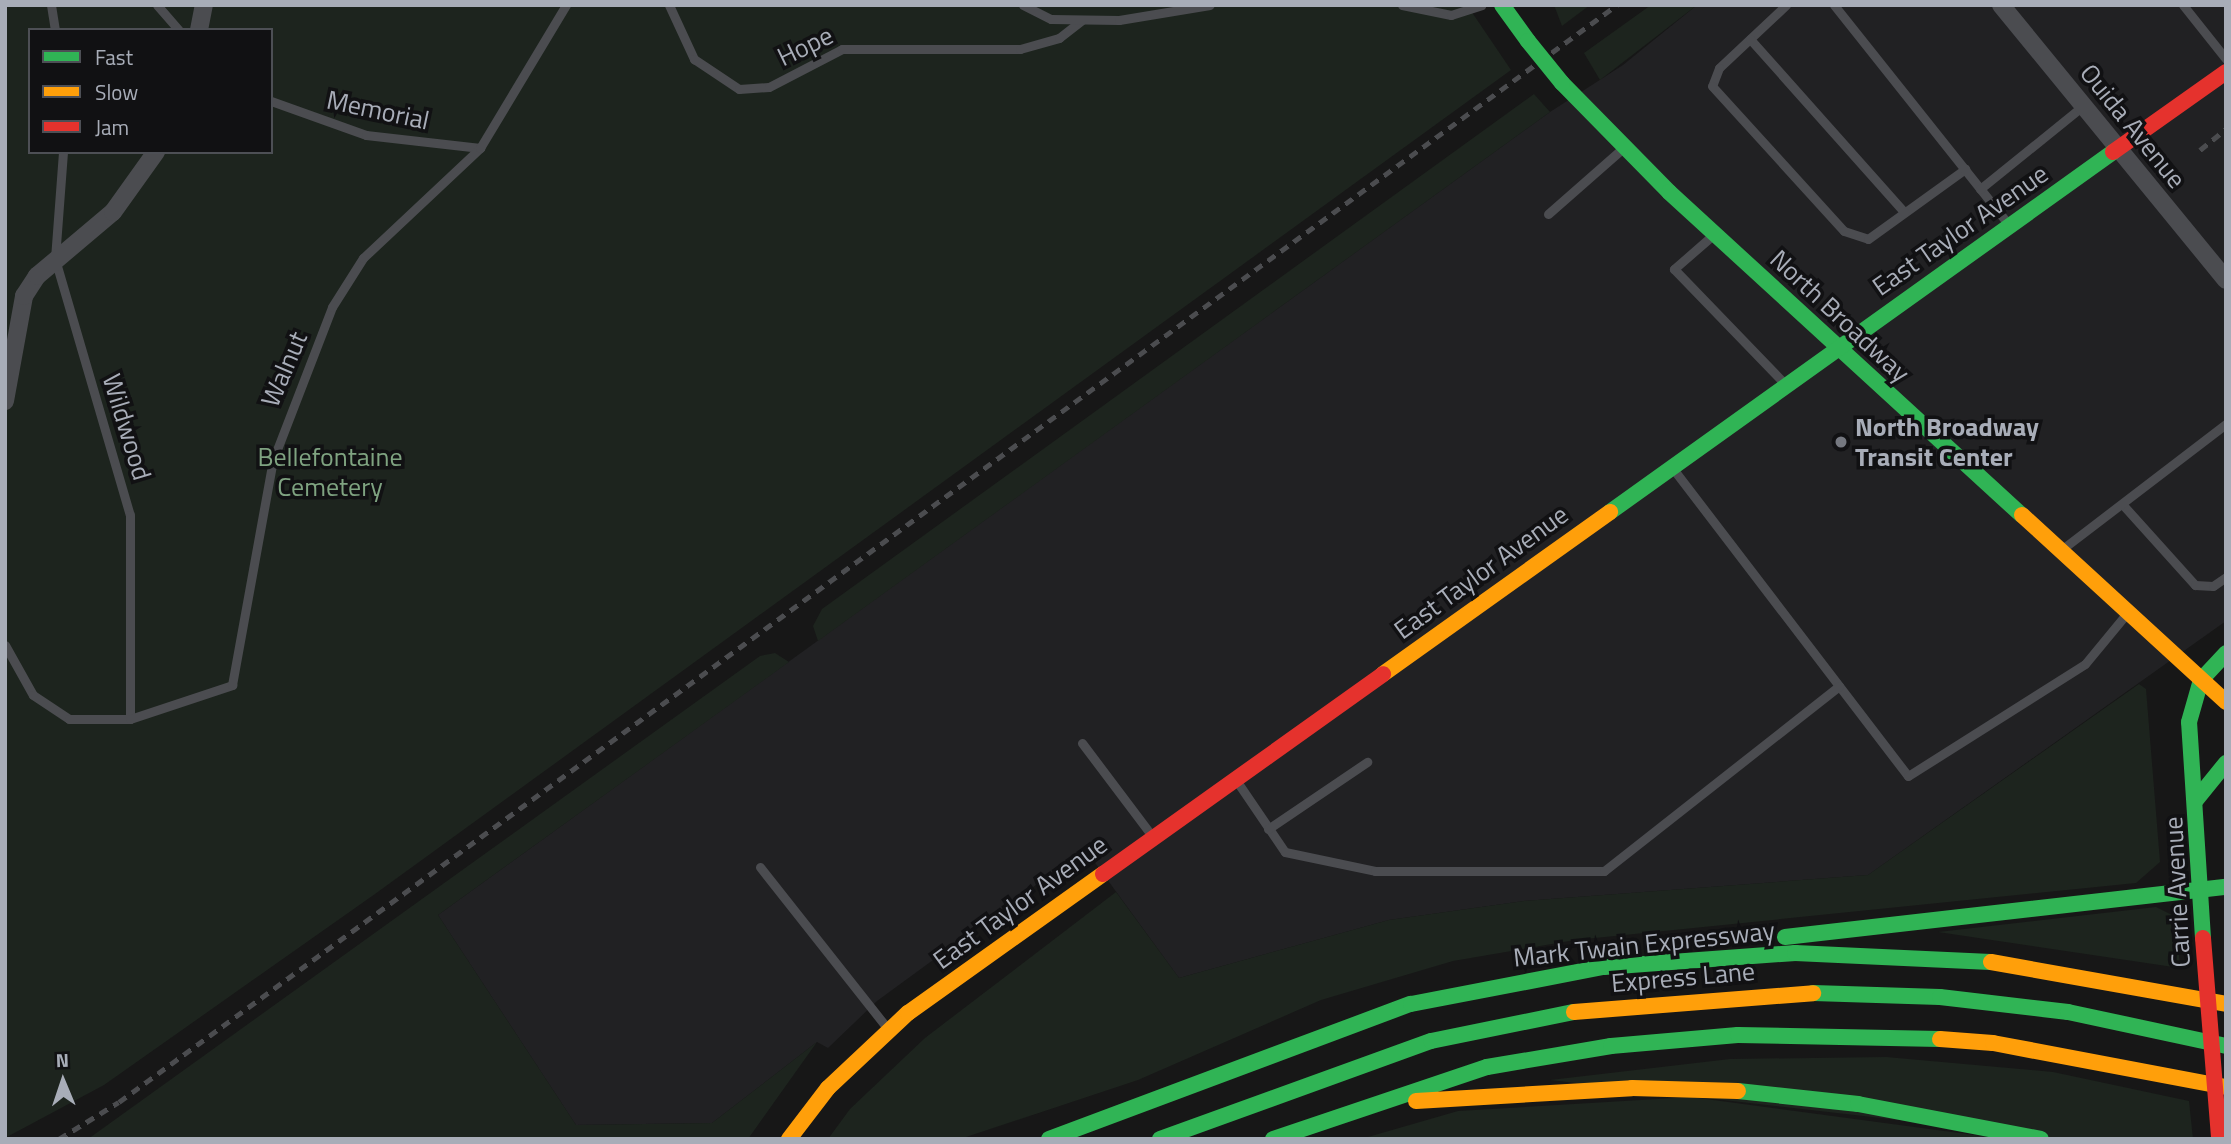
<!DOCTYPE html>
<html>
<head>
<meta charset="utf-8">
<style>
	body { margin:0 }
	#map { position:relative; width:2231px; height:1144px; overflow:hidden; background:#171717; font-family:"Titillium Web",sans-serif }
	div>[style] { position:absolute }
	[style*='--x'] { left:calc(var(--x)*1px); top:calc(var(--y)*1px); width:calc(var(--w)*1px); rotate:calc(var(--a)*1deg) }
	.built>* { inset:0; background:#212123 }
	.green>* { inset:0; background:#1d241e }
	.lane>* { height:9px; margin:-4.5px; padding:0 4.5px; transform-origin:4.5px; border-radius:4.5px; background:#4b4c50 }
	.street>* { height:18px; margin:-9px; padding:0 9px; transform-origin:9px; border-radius:9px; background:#4b4c50 }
	.fast>* { height:16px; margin:-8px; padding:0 8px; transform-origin:8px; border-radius:8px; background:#30b455 }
	.slow>* { height:16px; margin:-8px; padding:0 8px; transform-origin:8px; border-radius:8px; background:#ff9f0a }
	.jam>* { height:16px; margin:-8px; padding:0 8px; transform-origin:8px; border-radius:8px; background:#e5322d }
	.rail>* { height:5px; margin-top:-2.5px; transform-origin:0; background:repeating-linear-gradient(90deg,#4b4c4f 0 9px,transparent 0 16px) }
	.fast-bridge>* { height:16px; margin:-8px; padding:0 8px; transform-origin:8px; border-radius:8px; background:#30b455 }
	.jam-bridge>* { height:16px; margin:-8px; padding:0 8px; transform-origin:8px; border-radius:8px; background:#e5322d }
	.dots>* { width:19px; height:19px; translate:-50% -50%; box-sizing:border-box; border:4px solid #111113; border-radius:50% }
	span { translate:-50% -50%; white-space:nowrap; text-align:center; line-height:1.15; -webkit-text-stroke:7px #111113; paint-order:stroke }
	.street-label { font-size:26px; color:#a8adb8 }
	.poi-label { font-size:26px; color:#a8adb8; font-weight:700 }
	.left { translate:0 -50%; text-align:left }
	.park-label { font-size:26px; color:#7fa381 }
	.frame { position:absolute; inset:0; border:7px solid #a8adb8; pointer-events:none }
	.legend { position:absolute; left:28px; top:28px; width:245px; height:126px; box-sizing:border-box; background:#111113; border:2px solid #4d4f55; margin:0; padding:9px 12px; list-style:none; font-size:21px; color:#a8adb8 }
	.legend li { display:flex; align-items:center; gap:14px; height:35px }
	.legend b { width:35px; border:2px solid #4d4f55 }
	.north { position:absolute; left:28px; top:1046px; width:70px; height:70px; -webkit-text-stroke:5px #111113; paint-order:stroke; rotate:358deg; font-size:19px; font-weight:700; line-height:28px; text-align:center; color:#a8adb8 }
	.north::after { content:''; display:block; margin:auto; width:24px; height:32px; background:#a8adb8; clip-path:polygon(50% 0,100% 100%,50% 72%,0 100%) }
</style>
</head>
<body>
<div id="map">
	<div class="built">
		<i style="clip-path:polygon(1697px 5px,2226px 5px,2226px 621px,1868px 875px,1524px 901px,1389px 920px,1179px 978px,1085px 849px,877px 1001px,828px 1048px,817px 1042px,712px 1123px,576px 1125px,438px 915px,1550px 112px,1623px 65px)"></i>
	</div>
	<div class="green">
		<i style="clip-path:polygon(evenodd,5px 5px,1467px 5px,1511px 70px,375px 894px,104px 1085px,5px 1138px,5px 5px,30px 30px,271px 30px,271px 152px,30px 152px,30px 30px)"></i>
		<i style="clip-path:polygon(1554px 5px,1590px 5px,1562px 26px)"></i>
		<i style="clip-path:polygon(1651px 5px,1697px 5px,1600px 80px,1584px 53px)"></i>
		<i style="clip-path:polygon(1534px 94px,1550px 112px,818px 641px,813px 626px,822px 609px)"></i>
		<i style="clip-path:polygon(775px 653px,789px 662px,438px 915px,576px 1125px,712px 1123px,817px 1042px,748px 1139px,88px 1139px,760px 656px)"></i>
		<i style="clip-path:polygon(2139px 684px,2146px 689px,2160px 862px,2136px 883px,1575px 940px,1453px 961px,1321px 1000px,1138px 1080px,960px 1139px,828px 1139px,850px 1109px,925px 1038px,1116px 892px,1179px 978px,1389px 920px,1524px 901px,1868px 875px)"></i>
		<i style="clip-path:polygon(2156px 907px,2176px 917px,2180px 968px,1938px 932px)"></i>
		<i style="clip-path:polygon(1886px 1057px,2053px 1072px,2189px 1101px,2193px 1139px,2064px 1139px,1550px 1080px,1730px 1059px)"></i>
		<i style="clip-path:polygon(1691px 1097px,2004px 1139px,1361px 1139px,1458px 1111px)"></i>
	</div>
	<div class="lane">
		<i style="--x:51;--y:5;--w:25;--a:81"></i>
		<i style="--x:157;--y:5;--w:33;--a:49"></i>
		<i style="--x:669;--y:5;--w:60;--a:65.2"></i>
		<i style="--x:694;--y:59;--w:54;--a:33.7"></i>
		<i style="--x:739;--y:89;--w:30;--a:-4"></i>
		<i style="--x:769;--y:87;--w:82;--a:-27.5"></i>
		<i style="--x:842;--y:49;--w:178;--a:0"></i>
		<i style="--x:1020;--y:49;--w:41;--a:-15.8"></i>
		<i style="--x:1059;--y:38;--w:29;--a:-38"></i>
		<i style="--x:1023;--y:5;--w:31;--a:27"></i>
		<i style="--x:1051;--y:19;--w:68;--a:0.8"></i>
		<i style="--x:1119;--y:20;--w:92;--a:-9.4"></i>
		<i style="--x:1402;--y:5;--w:50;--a:11.5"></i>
		<i style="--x:1451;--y:15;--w:32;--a:-18"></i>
		<i style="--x:1786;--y:5;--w:92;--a:136.8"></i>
		<i style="--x:1719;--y:68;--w:19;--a:111"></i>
		<i style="--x:1712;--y:86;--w:196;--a:47.7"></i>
		<i style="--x:1844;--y:231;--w:25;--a:18"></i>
		<i style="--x:1868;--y:239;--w:120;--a:-35.8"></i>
		<i style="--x:1834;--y:5;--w:281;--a:51.5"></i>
		<i style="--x:2183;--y:5;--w:69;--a:51.5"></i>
		<i style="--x:1750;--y:39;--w:232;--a:48.3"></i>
		<i style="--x:271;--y:101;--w:101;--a:19.7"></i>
		<i style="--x:366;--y:135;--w:115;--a:6.5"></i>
		<i style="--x:63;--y:152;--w:107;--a:94.3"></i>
		<i style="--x:55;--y:259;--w:267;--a:73.7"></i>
		<i style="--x:130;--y:515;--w:204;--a:90"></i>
		<i style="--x:1980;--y:189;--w:132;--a:-38.9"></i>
		<i style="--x:1548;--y:214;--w:100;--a:-41.3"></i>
		<i style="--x:1713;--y:235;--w:52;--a:138.9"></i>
		<i style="--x:1674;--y:269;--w:160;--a:46"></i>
		<i style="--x:1674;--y:470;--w:385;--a:52.6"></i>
		<i style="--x:1908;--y:776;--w:209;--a:-32.3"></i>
		<i style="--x:2085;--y:664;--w:66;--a:-50.5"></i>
		<i style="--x:2123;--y:505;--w:108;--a:48"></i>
		<i style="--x:2195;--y:585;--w:18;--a:3"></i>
		<i style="--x:2213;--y:586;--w:16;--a:-35"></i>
		<i style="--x:2061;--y:550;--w:208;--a:-37.4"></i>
		<i style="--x:5;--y:645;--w:57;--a:60.8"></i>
		<i style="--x:33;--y:695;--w:43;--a:33.7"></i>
		<i style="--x:69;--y:719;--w:61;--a:0"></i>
		<i style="--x:130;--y:719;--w:108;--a:-18.4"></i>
		<i style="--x:232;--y:685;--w:229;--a:-79.7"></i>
		<i style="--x:273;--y:460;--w:164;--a:-68.9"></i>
		<i style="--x:332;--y:307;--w:58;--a:-57.7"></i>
		<i style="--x:363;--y:258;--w:161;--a:-43.2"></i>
		<i style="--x:480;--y:148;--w:167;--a:-59"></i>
		<i style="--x:1082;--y:743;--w:116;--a:53"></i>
		<i style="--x:1236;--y:780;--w:87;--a:55.8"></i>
		<i style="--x:1285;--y:852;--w:92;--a:11.9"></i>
		<i style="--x:1375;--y:871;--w:229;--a:0"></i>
		<i style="--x:1604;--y:871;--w:299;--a:-38.2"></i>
		<i style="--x:1268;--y:829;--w:120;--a:-34.1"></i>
		<i style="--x:760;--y:867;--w:206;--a:51.7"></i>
	</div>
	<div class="street">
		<i style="--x:2001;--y:5;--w:355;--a:50.7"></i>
		<i style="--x:199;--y:30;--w:25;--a:-79"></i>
		<i style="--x:5;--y:401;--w:107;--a:-79.7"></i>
		<i style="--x:24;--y:296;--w:24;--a:-57"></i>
		<i style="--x:37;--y:276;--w:99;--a:-40.1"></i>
		<i style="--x:113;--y:212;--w:74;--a:-54.4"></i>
	</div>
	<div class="fast">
		<i style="--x:1502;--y:5;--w:44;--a:54.2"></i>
		<i style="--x:1562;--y:83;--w:153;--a:45.5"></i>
		<i style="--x:1669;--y:192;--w:478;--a:42.5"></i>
		<i style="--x:1610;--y:512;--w:619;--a:-35.59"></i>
		<i style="--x:2196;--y:800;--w:48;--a:-51"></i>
		<i style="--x:1785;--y:937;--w:444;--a:-6.5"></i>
		<i style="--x:2203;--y:938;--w:216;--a:-93.7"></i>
		<i style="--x:2189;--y:722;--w:44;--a:-74.1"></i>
		<i style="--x:2201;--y:680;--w:37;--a:-47"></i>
		<i style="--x:1813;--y:993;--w:127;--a:1.8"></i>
		<i style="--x:1940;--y:997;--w:129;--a:6.7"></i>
		<i style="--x:2068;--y:1012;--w:162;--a:12.1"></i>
		<i style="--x:1738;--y:1091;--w:121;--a:6.2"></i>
		<i style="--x:1858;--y:1104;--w:186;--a:10.8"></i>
		<i style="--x:1049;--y:1139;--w:386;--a:-20.5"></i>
		<i style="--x:1411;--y:1004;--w:197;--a:-10.9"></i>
		<i style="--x:1604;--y:967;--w:192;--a:-4.2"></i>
		<i style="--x:1795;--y:953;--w:196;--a:2.6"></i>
		<i style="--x:1160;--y:1139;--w:288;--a:-19.9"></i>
		<i style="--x:1431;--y:1041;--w:146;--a:-11.5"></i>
		<i style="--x:1273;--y:1139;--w:226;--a:-18.6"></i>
		<i style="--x:1487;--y:1067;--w:126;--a:-9.6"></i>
		<i style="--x:1611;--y:1046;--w:127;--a:-5"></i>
		<i style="--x:1738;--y:1035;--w:202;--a:1.1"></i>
	</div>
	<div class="slow">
		<i style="--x:2022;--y:515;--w:277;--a:42.5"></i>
		<i style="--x:1383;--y:674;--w:279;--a:-35.5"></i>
		<i style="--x:1991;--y:962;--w:239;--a:10.1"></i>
		<i style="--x:1574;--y:1012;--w:240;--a:-4.5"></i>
		<i style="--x:1940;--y:1039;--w:53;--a:4.3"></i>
		<i style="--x:1993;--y:1043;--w:237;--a:10.7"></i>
		<i style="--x:1416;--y:1101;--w:216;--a:-3.4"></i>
		<i style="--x:1632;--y:1088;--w:106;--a:1.6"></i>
		<i style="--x:789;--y:1139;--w:64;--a:-52.6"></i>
		<i style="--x:828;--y:1088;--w:110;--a:-43.2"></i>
		<i style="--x:908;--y:1013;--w:239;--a:-35.5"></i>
	</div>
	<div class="jam">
		<i style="--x:2113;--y:152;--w:138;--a:-35.3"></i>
		<i style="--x:1103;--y:874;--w:344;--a:-35.5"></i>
	</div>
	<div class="rail">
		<i style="--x:2200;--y:150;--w:33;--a:-39"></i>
		<i style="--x:59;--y:1139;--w:70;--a:-31.7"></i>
		<i style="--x:119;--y:1102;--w:1857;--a:-36.22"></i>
	</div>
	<div class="fast-bridge">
		<i style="--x:1528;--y:41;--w:54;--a:51"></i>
	</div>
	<div class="jam-bridge">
		<i style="--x:2203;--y:938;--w:202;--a:85.4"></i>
	</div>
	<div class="dots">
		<i style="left:1841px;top:442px;background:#757880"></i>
	</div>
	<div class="street-label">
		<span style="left:805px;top:46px;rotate:-26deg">Hope</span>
		<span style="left:378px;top:110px;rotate:12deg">Memorial</span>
		<span style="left:2133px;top:126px;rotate:51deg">Ouida Avenue</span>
		<span style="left:1960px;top:230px;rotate:-35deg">East Taylor Avenue</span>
		<span style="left:1840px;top:316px;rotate:43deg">North Broadway</span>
		<span style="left:284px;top:369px;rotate:-67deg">Walnut</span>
		<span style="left:127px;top:427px;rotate:73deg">Wildwood</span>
		<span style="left:1481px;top:572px;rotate:-36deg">East Taylor Avenue</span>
		<span style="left:2177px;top:892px;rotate:-93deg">Carrie Avenue</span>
		<span style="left:1020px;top:902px;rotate:-36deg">East Taylor Avenue</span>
		<span style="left:1644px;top:944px;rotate:-6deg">Mark Twain Expressway</span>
		<span style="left:1683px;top:977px;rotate:-5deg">Express Lane</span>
	</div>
	<div class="poi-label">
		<span class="left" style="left:1855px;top:442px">North Broadway<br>Transit Center</span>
	</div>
	<div class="park-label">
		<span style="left:330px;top:472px">Bellefontaine<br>Cemetery</span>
	</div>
	<div class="frame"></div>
	<ul class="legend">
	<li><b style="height:9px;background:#30b455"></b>Fast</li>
	<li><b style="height:9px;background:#ff9f0a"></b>Slow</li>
	<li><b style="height:9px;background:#e5322d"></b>Jam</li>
	</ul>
	<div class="north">N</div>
</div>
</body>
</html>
